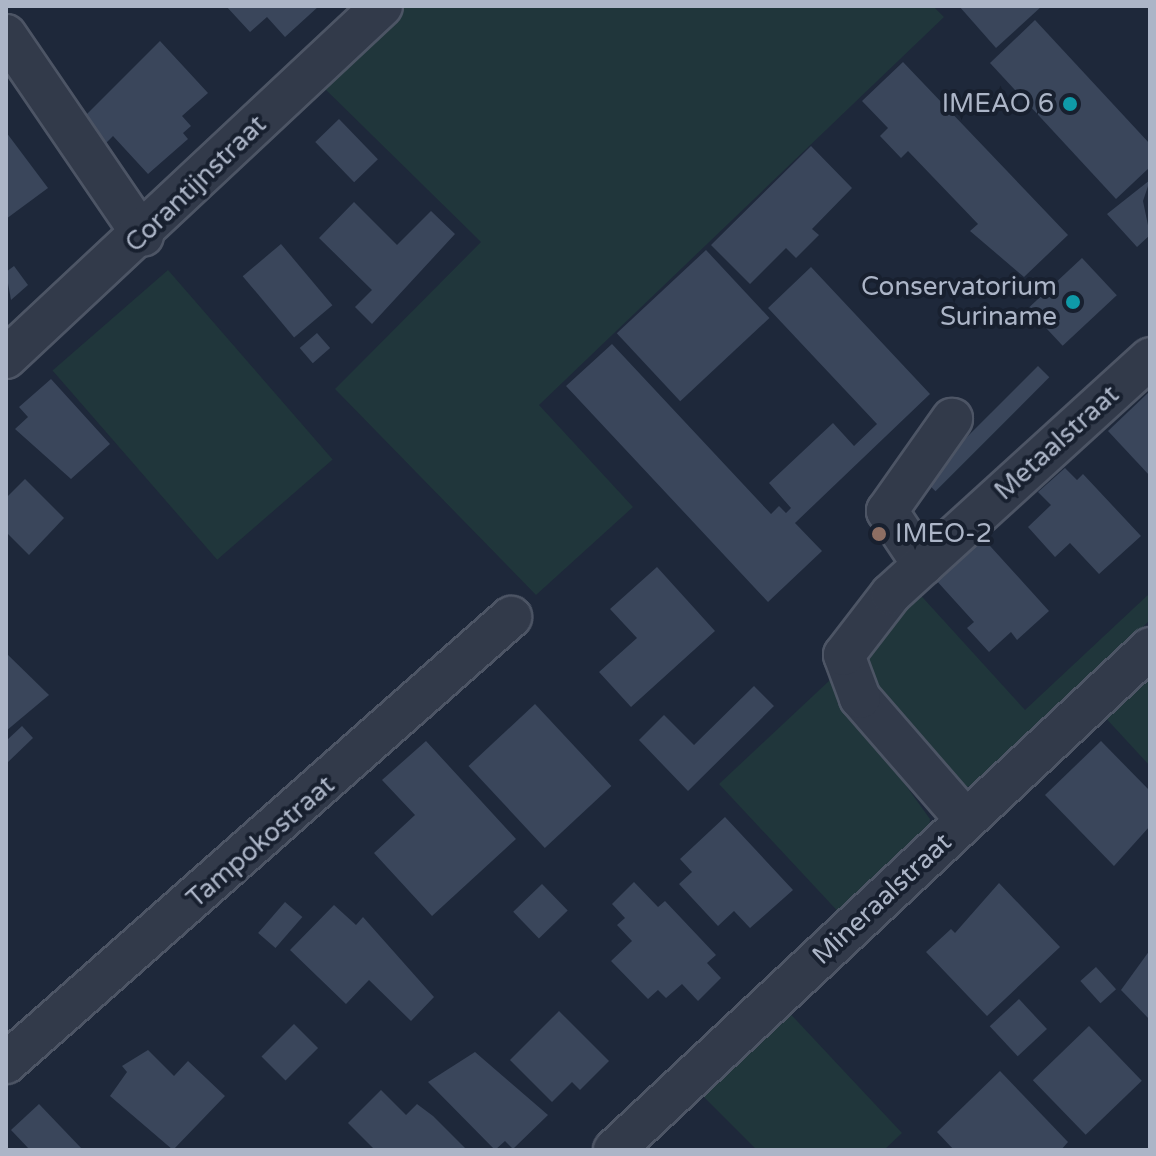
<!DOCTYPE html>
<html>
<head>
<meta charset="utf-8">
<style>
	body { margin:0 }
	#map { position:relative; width:1156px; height:1156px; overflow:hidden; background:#1e283a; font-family:"Varela Round",sans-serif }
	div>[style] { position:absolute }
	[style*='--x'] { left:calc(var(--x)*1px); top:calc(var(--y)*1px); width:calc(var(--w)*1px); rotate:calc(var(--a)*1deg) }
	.green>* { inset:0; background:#20363b; transform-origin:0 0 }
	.building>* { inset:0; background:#3a465b; transform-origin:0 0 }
	.roads { filter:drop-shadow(2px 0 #4d5565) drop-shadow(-2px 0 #4d5565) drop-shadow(0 2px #4d5565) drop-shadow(0 -2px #4d5565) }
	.minor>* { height:40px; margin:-20px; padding:0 20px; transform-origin:20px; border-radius:20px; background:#323a4a }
	.dots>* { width:22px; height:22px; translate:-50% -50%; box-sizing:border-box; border:4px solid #18202f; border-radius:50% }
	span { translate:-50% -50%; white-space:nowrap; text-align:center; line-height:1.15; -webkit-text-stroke:8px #18202f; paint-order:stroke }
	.poi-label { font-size:26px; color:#acb5c7 }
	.right { translate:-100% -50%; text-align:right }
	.left { translate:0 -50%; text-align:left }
	.street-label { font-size:26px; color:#acb5c7 }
	.frame { position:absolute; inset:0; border:8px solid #acb5c7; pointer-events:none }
</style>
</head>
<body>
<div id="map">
	<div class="green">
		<i style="clip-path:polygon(402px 6px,933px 6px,944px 17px,539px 405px,633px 507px,536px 595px,335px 389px,481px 242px,320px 84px)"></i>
		<i style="left:168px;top:270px;width:251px;height:153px;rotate:49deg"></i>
		<i style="clip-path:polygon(915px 589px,1025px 710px,1150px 593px,1150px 620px,984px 780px,967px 787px,952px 780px,865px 680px,867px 647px)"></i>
		<i style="clip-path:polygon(1150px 669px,1150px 766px,1102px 714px)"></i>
		<i style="clip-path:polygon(830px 680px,930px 819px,929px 829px,844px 918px,719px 784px)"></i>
		<i style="clip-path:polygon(783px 1006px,902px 1133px,884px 1150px,757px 1150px,696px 1089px)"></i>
	</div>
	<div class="building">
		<i style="clip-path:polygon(226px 6px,319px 6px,285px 37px,267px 17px,250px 32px)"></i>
		<i style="clip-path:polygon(959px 6px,1042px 6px,996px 48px)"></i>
		<i style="clip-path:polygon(1035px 20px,1150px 144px,1150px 167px,1116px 199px,990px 63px)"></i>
		<i style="clip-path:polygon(160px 41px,208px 93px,182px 116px,191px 126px,183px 133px,188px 139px,148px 174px,113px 136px,99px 150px,76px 125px)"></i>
		<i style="clip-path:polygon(903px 62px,1068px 235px,1024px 277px,970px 231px,978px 224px,908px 151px,901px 158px,880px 136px,888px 128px,862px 101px)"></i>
		<i style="left:339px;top:119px;width:56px;height:33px;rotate:46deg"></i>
		<i style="clip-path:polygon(6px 132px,48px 188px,6px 219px)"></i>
		<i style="clip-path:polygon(811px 146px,852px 188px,812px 229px,819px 235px,796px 258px,786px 248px,750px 284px,711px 245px)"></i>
		<i style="clip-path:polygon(1150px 180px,1143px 201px,1150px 235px,1137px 247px,1107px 214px)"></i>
		<i style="clip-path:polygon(354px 202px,397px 245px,431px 211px,455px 234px,372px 324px,355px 307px,372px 290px,319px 238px)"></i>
		<i style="left:281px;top:244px;width:80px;height:50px;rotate:50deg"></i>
		<i style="left:706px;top:250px;width:93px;height:122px;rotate:47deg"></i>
		<i style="left:1082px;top:258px;width:51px;height:74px;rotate:47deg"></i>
		<i style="clip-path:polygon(14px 266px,28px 285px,11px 300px,6px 272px)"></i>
		<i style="clip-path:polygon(811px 267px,930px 394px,795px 523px,822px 551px,768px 602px,566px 386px,612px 344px,771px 514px,779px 506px,786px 513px,791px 508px,769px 483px,833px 423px,854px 446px,877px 424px,768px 308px)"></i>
		<i style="left:317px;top:333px;width:20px;height:23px;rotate:49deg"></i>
		<i style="left:1038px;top:366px;width:16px;height:161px;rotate:45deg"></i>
		<i style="clip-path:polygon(51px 379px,110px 444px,71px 479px,15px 429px,28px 417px,19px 407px)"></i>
		<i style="clip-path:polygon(1150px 391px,1150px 476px,1108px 431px)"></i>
		<i style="clip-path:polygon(1065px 468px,1077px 480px,1083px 474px,1141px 536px,1099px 574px,1070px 543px,1055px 557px,1028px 527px,1051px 505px,1038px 492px)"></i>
		<i style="clip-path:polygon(25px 479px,64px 518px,29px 555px,6px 532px,6px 498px)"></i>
		<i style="clip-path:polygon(981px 536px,1049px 611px,1017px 640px,1011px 632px,989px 652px,967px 628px,974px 622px,935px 579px)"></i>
		<i style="clip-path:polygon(657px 567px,715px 631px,631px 707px,599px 672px,637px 638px,610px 609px)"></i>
		<i style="clip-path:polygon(6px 653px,49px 695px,6px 731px)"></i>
		<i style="clip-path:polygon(754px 686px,774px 706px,688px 791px,639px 740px,664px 715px,694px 745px)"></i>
		<i style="left:535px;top:704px;width:112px;height:91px;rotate:47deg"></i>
		<i style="clip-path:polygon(22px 726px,33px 738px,6px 764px,6px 741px)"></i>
		<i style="clip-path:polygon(426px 741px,516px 839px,432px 916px,374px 853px,415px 815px,382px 780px)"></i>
		<i style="clip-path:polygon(1101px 741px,1150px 791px,1150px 826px,1114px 866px,1045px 795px)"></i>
		<i style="clip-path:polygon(725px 817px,793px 890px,750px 928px,734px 911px,718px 926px,679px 884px,692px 872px,680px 859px)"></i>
		<i style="clip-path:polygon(634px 882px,658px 907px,665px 901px,716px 955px,707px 963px,721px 978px,698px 1001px,682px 984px,666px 998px,658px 990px,648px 999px,611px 961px,632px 941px,617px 925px,625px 918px,612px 904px)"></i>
		<i style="clip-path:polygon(999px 883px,1060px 947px,987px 1016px,926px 952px,951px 929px,955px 933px)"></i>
		<i style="left:542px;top:884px;width:37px;height:40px;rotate:46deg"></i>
		<i style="left:285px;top:902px;width:23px;height:41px;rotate:41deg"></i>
		<i style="clip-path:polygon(334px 905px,356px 925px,363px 917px,434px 997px,411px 1021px,369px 980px,346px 1004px,290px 950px)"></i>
		<i style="clip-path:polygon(1150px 950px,1150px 1020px,1121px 990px)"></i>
		<i style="left:1096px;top:967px;width:30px;height:21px;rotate:48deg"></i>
		<i style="left:1019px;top:999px;width:41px;height:40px;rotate:47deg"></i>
		<i style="clip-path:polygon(559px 1011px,609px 1061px,580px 1090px,572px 1082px,552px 1102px,510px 1060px)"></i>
		<i style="left:294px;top:1024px;width:34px;height:46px;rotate:45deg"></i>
		<i style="left:1089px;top:1026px;width:76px;height:78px;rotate:46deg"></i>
		<i style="clip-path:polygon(148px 1050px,174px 1076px,188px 1061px,225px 1096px,173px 1150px,110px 1096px,127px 1072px,122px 1066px)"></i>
		<i style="clip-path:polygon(475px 1052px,548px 1115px,513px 1149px,505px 1141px,495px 1150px,428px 1082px)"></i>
		<i style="clip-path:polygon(1000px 1071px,1068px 1142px,1061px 1150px,954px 1150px,937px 1132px)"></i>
		<i style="clip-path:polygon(381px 1090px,406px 1115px,417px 1104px,433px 1116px,467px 1150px,375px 1150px,348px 1123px)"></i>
		<i style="clip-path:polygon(39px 1104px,83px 1150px,30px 1150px,11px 1130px)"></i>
	</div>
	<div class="roads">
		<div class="minor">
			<i style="--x:6;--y:35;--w:243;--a:55.7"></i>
			<i style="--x:6;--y:358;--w:515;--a:-43.11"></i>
			<i style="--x:923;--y:565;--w:65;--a:-123.7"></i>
			<i style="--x:887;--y:511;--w:113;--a:-54.8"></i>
			<i style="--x:966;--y:820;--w:162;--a:-131"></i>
			<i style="--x:860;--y:698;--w:46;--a:-110.4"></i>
			<i style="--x:844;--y:655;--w:77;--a:-52.4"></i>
			<i style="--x:891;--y:594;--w:350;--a:-42.3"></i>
			<i style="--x:6;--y:1063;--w:674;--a:-41.45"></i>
			<i style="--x:614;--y:1150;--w:734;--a:-43.12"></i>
		</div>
	</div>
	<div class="dots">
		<i style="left:1070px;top:104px;background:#0f9aa8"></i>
		<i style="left:1073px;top:302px;background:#0f9aa8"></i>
		<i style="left:879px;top:534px;background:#8d6e63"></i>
	</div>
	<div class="poi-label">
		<span class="right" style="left:1054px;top:104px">IMEAO 6</span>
		<span class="right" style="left:1057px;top:302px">Conservatorium<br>Suriname</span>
		<span class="left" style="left:895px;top:534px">IMEO-2</span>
	</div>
	<div class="street-label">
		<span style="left:196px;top:184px;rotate:-44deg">Corantijnstraat</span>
		<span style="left:1057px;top:443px;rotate:-42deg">Metaalstraat</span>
		<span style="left:261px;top:842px;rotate:-41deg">Tampokostraat</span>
		<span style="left:882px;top:899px;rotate:-43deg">Mineraalstraat</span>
	</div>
	<div class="frame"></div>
</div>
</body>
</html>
